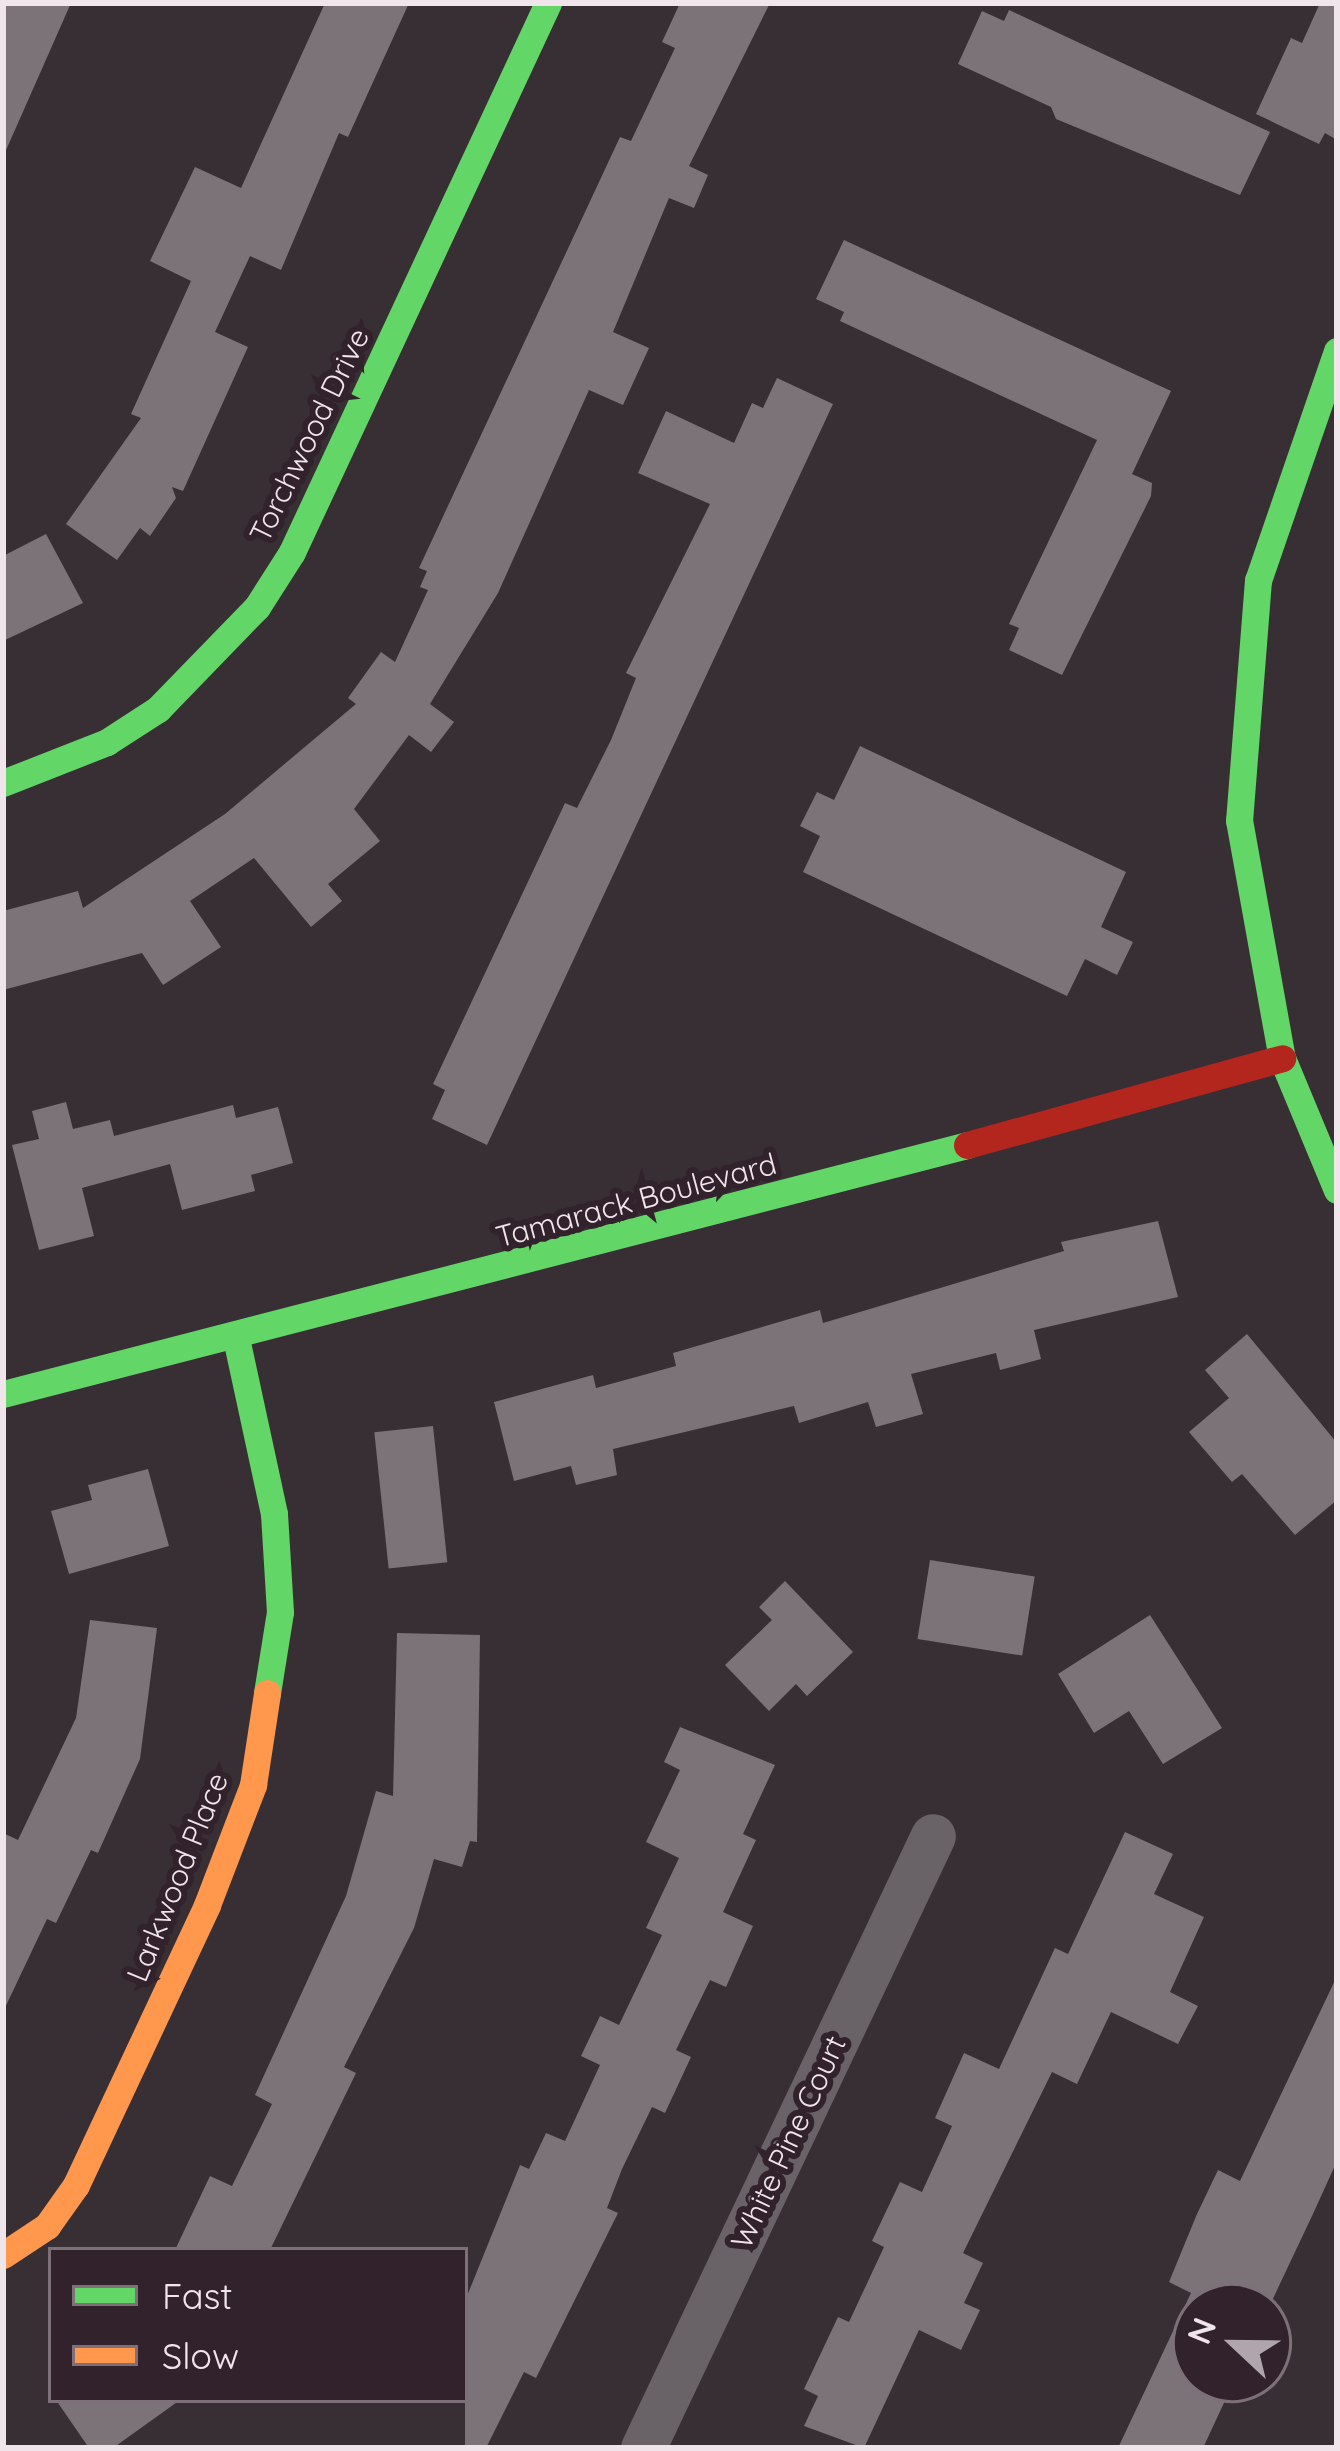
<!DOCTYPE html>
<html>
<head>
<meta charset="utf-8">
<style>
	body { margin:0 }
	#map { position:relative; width:1340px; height:2451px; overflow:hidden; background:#382f35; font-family:Quicksand,sans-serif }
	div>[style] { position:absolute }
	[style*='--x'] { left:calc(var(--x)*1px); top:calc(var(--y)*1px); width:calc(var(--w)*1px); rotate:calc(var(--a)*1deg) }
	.building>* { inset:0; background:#7b7378; transform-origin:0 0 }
	.street>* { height:45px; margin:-22.5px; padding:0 22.5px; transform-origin:22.5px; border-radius:22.5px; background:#696266 }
	.fast>* { height:27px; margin:-13.5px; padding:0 13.5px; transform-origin:13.5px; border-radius:13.5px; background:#63d668 }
	.slow>* { height:27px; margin:-13.5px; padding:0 13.5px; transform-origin:13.5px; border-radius:13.5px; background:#ff974d }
	.jam>* { height:27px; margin:-13.5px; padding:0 13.5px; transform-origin:13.5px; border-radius:13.5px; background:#b3261e }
	span { translate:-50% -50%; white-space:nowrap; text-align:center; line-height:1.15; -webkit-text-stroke:12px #32222c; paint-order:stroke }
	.street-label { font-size:30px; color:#f1e5ec }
	.frame { position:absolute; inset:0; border:6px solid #f1e5ec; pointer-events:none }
	.legend { position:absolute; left:48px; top:2247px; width:420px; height:156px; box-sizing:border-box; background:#32222c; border:3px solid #7e7079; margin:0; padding:15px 21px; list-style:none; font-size:36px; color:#f1e5ec }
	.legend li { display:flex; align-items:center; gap:24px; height:60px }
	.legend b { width:60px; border:3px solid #7e7079 }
	.north { position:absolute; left:1172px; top:2283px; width:120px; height:120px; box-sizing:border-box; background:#32222c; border:3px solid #7e7079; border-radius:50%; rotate:292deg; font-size:33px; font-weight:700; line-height:48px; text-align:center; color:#f1e5ec }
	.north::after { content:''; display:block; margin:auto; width:42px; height:54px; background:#b0a5ac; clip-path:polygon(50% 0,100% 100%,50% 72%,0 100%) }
</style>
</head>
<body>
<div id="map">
	<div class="building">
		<i style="clip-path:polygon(3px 3px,71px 3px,3px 157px)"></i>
		<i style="clip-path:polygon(325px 3px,409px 3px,348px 137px,339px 133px,281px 270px,250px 256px,215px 332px,248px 347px,183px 491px,172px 487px,176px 498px,150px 536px,140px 528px,117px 560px,66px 524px,141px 418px,131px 414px,191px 281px,150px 261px,195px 167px,241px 188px)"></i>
		<i style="clip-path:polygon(680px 3px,770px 3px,689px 166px,708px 175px,694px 208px,669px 198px,613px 332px,649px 348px,623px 405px,589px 390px,498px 593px,430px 704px,454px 722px,431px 752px,409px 735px,354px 809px,380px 841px,328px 884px,342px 901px,311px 927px,254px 858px,190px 901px,221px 947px,163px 985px,142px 953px,3px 990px,3px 911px,78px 891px,83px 908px,225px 814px,356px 704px,348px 698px,381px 652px,395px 662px,428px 590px,420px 587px,427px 571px,419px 568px,620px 137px,631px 141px,675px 48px,662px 42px)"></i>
		<i style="clip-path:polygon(1320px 3px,1337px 3px,1337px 140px,1325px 133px,1319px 144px,1256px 114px,1291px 38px,1302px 43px)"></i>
		<i style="clip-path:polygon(1009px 10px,1270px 132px,1240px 195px,1056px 119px,1051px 107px,958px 64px,982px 11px,1004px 21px)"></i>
		<i style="clip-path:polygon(844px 240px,1171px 391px,1132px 474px,1152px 483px,1151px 496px,1062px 675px,1009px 650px,1019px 628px,1009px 624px,1097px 440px,840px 321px,844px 312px,816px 299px)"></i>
		<i style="clip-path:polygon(777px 378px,833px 404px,487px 1145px,432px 1119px,445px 1090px,433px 1084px,565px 803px,577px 808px,611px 740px,636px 678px,626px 673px,710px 504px,638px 473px,666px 411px,734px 443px,752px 403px,763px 408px)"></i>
		<i style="clip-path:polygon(46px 534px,83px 603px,3px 641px,3px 556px)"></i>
		<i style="clip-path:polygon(860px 746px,1126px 872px,1101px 927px,1133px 942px,1117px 975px,1085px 959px,1067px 996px,803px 872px,820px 836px,800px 826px,817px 792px,834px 800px)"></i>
		<i style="clip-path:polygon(66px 1102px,73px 1129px,110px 1120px,114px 1136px,233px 1105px,236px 1118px,278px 1107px,293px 1163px,251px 1175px,255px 1191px,182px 1210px,170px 1164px,82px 1188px,94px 1236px,39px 1250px,12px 1145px,39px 1139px,32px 1111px)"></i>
		<i style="clip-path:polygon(1158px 1221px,1178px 1297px,1034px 1330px,1041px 1359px,1000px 1370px,996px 1353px,911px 1374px,923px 1414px,876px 1427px,868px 1402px,799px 1423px,794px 1406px,613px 1449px,617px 1475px,576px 1485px,571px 1466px,514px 1481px,494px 1402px,593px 1375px,596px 1388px,676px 1366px,673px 1353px,820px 1310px,823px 1323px,1064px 1251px,1061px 1242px)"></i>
		<i style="clip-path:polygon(1247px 1334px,1337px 1443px,1337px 1500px,1295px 1535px,1242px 1474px,1232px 1482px,1189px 1432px,1229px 1398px,1205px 1370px)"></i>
		<i style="left:433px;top:1426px;width:137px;height:59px;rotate:84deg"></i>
		<i style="clip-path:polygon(148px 1469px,169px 1546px,69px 1574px,51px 1511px,92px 1500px,88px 1485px)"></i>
		<i style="left:930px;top:1560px;width:106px;height:80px;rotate:9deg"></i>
		<i style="clip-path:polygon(785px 1581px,853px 1652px,807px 1696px,796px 1684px,769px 1711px,725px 1665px,772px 1620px,759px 1607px)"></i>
		<i style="clip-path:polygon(1150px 1615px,1222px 1728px,1163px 1764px,1129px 1711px,1094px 1733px,1058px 1674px)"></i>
		<i style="clip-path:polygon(90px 1620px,157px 1628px,140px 1759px,98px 1853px,91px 1850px,56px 1923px,47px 1919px,3px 2012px,3px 1833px,18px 1840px,76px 1718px)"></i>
		<i style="clip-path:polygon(397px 1633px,480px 1635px,477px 1842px,470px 1841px,462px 1867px,434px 1859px,414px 1928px,344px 2067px,356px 2073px,270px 2250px,175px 2250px,210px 2176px,232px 2186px,272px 2104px,255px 2095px,346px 1896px,376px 1791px,393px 1796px)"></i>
		<i style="clip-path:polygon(680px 1727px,775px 1765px,743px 1834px,756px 1840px,723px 1912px,753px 1926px,726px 1987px,710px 1980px,676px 2050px,691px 2057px,665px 2113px,652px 2107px,622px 2169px,607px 2208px,618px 2213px,536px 2378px,524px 2372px,486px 2448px,465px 2448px,465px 2301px,520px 2165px,529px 2169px,546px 2133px,565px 2141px,600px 2065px,581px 2056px,600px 2016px,619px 2025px,662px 1935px,646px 1928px,679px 1858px,646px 1842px,680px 1770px,664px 1762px)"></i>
		<i style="clip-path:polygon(1125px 1832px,1173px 1854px,1154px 1894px,1204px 1917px,1170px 1992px,1198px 2006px,1178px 2044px,1111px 2012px,1077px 2084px,1052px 2072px,963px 2253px,983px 2263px,964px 2303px,980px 2310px,961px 2350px,919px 2330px,864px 2448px,804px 2426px,818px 2396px,804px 2389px,838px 2317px,849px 2322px,884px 2247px,872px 2241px,900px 2182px,922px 2192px,952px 2126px,935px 2118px,964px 2053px,999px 2069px,1055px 1948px,1068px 1954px)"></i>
		<i style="clip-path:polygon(1337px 1976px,1337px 2161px,1312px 2216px,1269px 2307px,1196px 2307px,1196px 2379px,1235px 2379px,1203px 2448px,1118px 2448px,1191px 2293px,1169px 2282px,1197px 2214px,1218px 2170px,1240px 2181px)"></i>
		<i style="clip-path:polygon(56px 2400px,180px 2400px,113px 2448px,89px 2448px)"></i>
	</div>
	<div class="street">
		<i style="--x:643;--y:2448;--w:677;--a:-64.65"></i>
	</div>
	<div class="fast">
		<i style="--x:1337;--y:351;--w:242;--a:109"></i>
		<i style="--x:1258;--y:580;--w:241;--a:94.5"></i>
		<i style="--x:1239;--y:820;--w:242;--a:79.8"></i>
		<i style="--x:1282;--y:1058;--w:143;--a:67.4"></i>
		<i style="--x:3;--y:783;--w:112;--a:-21.5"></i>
		<i style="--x:107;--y:742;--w:61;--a:-32.9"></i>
		<i style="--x:158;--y:709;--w:142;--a:-45.9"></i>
		<i style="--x:257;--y:607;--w:65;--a:-57.5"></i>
		<i style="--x:292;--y:552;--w:606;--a:-65"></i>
		<i style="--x:236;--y:1338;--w:180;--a:77.8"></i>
		<i style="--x:274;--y:1514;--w:98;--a:86.5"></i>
		<i style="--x:280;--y:1612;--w:82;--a:99.1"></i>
		<i style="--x:3;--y:1394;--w:996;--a:-14.48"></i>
	</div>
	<div class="slow">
		<i style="--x:3;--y:2255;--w:53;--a:-33.4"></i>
		<i style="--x:47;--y:2226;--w:50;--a:-54.7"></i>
		<i style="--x:76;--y:2185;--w:309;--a:-64.9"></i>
		<i style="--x:207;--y:1905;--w:129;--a:-69"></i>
		<i style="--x:253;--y:1785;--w:93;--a:-81.3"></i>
	</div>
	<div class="jam">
		<i style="--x:967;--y:1145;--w:327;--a:-15.4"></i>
	</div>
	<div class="street-label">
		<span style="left:309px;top:435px;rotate:-64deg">Torchwood Drive</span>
		<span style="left:636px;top:1200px;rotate:-15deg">Tamarack Boulevard</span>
		<span style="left:177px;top:1877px;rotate:-68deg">Larkwood Place</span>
		<span style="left:788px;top:2142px;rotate:-65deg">White Pine Court</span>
	</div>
	<div class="frame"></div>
	<ul class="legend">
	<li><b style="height:15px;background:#63d668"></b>Fast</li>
	<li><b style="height:15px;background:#ff974d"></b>Slow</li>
	</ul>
	<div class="north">N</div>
</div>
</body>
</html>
